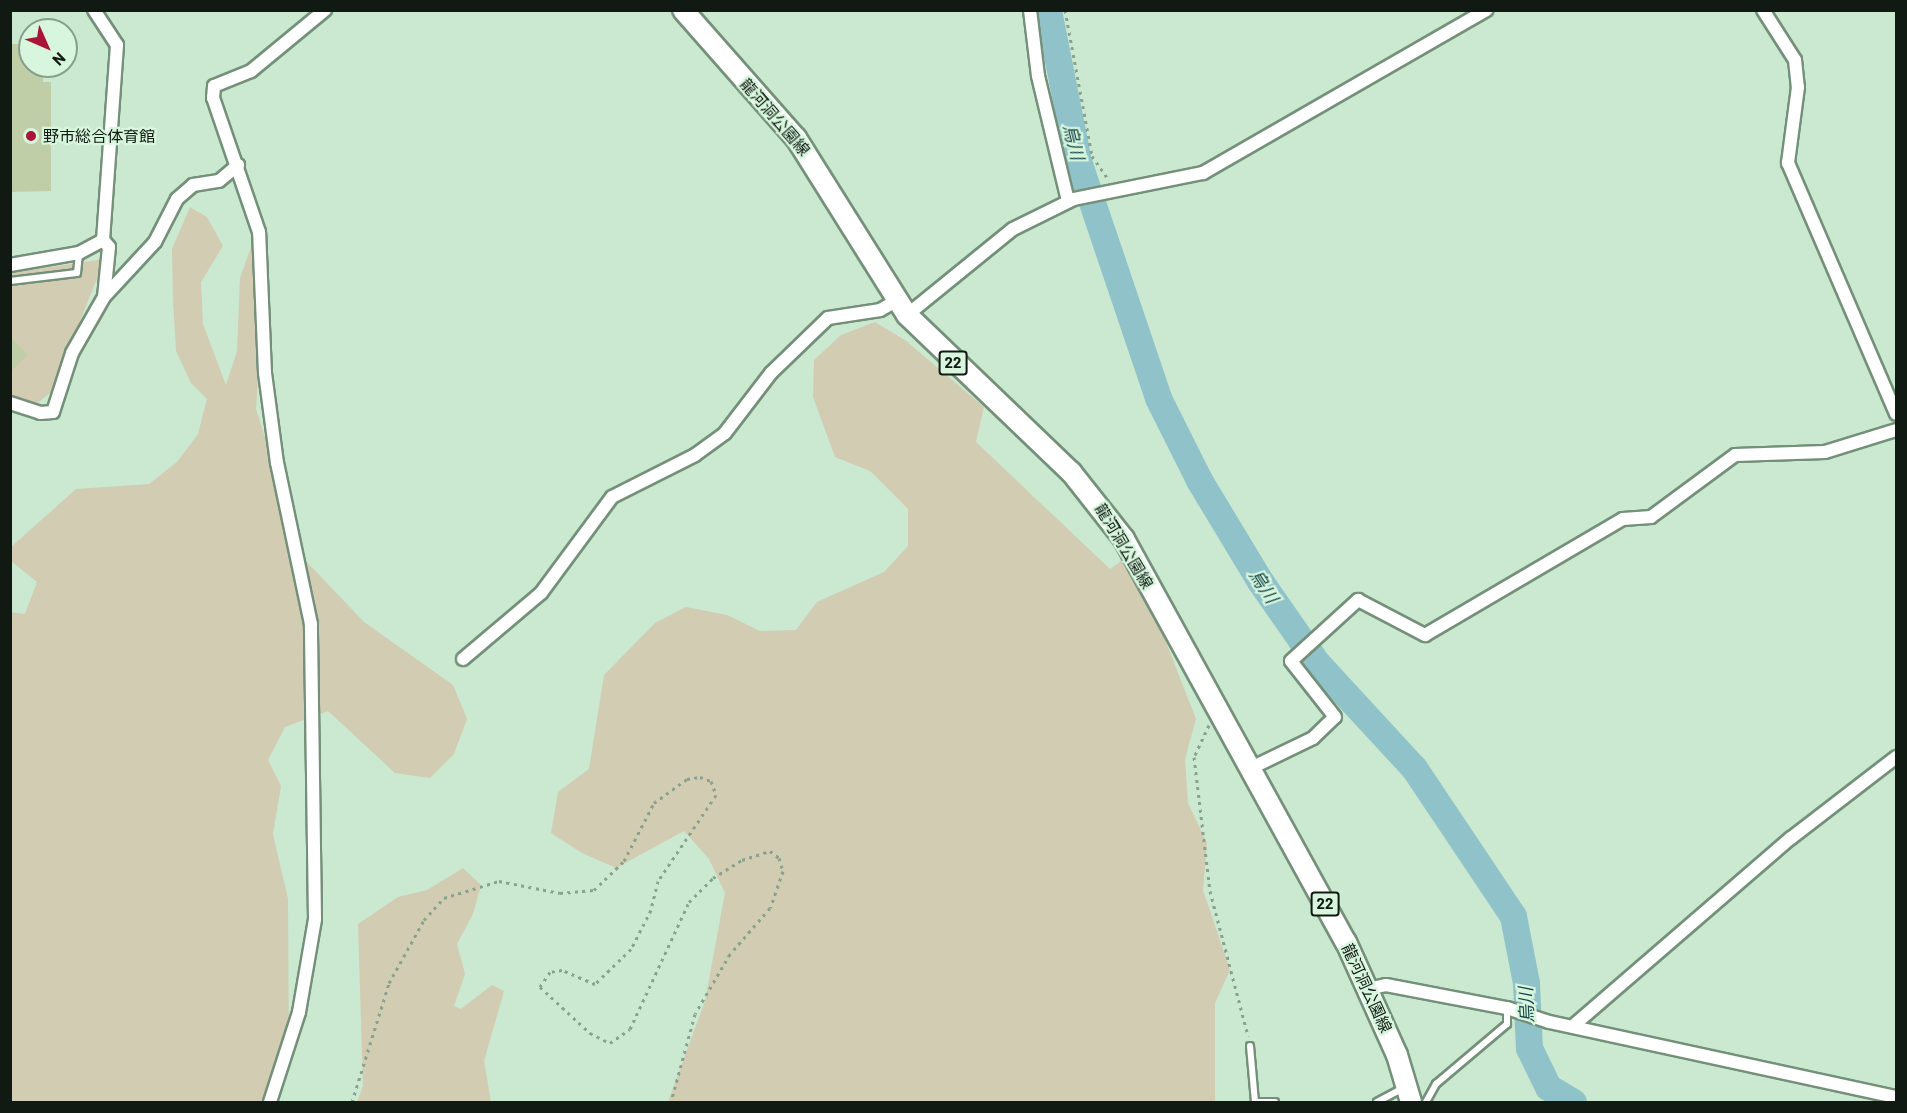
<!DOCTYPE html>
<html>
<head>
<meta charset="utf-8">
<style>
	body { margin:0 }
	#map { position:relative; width:1907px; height:1113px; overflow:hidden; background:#cae9d0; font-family:Barlow,"Noto Sans JP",sans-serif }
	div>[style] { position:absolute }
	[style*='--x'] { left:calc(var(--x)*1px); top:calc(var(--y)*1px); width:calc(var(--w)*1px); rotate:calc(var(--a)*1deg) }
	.green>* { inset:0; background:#d1ccb2 }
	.river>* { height:27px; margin:-13.5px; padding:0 13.5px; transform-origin:13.5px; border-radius:13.5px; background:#90c3c9 }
	.building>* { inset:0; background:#c0cea7 }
	.path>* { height:3px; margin-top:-1.5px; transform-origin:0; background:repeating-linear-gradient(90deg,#8aa18e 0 3px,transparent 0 7.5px) }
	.roads { filter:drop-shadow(2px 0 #749079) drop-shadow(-2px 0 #749079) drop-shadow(0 2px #749079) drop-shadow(0 -2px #749079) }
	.lane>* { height:6px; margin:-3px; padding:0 3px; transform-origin:3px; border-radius:3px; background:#fff }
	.street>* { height:12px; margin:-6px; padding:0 6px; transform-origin:6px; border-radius:6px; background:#fff }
	.primary>* { height:20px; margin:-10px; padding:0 10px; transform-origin:10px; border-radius:10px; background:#fff }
	.dots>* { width:16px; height:16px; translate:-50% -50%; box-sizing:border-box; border:3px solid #d7f6dd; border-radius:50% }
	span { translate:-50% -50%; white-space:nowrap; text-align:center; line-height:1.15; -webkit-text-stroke:4.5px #d7f6dd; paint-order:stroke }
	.shield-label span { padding:2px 4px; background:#d7f6dd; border:2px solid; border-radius:4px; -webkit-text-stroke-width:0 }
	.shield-label { font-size:15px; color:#101a12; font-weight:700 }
	.street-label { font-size:16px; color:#101a12 }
	.poi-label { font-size:16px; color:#101a12 }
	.left { translate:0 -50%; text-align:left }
	.water-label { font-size:18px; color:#18464b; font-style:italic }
	.frame { position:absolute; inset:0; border:12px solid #101a12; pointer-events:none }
	.north { position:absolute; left:18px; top:18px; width:60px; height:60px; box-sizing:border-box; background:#d7f6dd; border:2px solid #879e8c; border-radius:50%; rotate:135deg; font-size:16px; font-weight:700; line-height:24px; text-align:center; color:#101a12 }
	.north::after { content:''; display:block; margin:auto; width:21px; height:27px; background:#aa1438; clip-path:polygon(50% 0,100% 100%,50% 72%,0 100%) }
</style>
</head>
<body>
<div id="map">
	<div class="green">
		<i style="clip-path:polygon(190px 207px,207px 217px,223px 246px,201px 282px,203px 324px,226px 385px,237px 351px,240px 278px,258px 228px,262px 317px,256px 409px,303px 558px,364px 622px,453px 685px,467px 719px,454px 754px,430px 778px,395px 773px,328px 711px,285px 727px,268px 760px,281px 786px,273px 834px,288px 899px,289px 1056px,270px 1102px,11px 1102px,10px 612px,25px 614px,37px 582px,11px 561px,11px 547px,76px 489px,149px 484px,177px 462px,198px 434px,207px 399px,191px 383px,176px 351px,173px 300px,172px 249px)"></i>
		<i style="clip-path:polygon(105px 259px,51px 392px,34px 406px,11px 399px,10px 273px)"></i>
		<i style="clip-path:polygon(875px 322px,905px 340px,984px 407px,976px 442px,1110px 569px,1125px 558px,1148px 596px,1196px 719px,1185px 759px,1188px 803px,1207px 843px,1203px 890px,1230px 970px,1215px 1003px,1215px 1102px,668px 1102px,705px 1001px,725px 893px,709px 859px,684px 831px,616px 868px,582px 853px,551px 833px,558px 792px,589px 769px,604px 675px,655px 623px,686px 607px,727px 615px,760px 631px,796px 630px,817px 602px,884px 572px,908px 546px,908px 509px,870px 471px,835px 457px,813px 397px,814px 360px,841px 335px)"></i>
		<i style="clip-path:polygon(463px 868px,481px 885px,473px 914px,457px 944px,465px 974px,454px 1006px,461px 1009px,492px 985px,504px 991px,484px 1061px,491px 1102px,357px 1102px,363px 1086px,358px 924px,398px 897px,427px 890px)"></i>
	</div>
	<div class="river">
		<i style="--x:1048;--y:10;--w:154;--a:78.8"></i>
		<i style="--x:1078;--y:161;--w:250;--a:71.3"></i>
		<i style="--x:1158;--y:398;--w:92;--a:63.4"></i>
		<i style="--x:1199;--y:480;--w:118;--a:58.9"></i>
		<i style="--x:1260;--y:581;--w:100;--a:55.2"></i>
		<i style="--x:1317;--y:663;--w:143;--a:47.3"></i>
		<i style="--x:1414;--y:768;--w:178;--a:56.2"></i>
		<i style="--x:1513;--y:916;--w:68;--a:79"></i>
		<i style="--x:1526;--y:983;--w:65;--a:87.4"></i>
		<i style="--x:1529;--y:1048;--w:43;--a:64"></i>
		<i style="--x:1548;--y:1087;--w:29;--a:31"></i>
	</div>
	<div class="building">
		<i style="clip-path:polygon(10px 44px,30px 44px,30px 67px,43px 67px,43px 82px,51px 82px,51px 191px,10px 192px)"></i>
		<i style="clip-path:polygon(10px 337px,28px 355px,10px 372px)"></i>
	</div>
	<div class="path">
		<i style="--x:1065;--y:10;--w:148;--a:79.5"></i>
		<i style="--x:1092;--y:156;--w:28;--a:55"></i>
		<i style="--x:1209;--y:725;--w:35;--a:115"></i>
		<i style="--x:1194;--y:757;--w:135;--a:83.2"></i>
		<i style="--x:1210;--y:891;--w:150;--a:75.3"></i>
		<i style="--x:352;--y:1102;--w:125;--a:-72.7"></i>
		<i style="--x:389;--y:983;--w:72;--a:-60.9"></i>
		<i style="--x:424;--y:920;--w:30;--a:-48"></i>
		<i style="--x:444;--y:898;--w:58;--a:-17.2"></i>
		<i style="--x:499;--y:881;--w:62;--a:11.1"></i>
		<i style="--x:560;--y:893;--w:34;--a:-5"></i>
		<i style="--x:594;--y:890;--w:42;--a:-44"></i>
		<i style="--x:624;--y:861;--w:65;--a:-62.7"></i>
		<i style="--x:654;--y:803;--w:41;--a:-36"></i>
		<i style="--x:687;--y:779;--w:13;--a:-9"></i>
		<i style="--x:700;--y:777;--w:12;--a:20"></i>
		<i style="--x:711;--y:781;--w:15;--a:70"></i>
		<i style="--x:716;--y:795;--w:104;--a:124"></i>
		<i style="--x:658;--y:881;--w:30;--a:104"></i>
		<i style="--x:651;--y:910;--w:44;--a:117.1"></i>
		<i style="--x:631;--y:949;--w:50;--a:135.8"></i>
		<i style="--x:595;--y:984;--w:36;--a:-157"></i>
		<i style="--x:562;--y:970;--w:12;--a:171"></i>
		<i style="--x:550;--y:972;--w:18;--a:124"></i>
		<i style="--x:540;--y:987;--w:68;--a:42.6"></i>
		<i style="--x:590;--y:1033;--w:22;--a:27"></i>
		<i style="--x:610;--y:1043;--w:24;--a:-35"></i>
		<i style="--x:630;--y:1029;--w:140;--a:-65.1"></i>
		<i style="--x:689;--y:902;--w:34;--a:-45"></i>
		<i style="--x:713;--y:878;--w:34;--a:-32"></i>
		<i style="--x:742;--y:860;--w:29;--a:-18"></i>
		<i style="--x:770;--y:851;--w:11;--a:38"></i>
		<i style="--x:779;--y:858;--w:14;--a:73"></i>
		<i style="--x:783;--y:871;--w:39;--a:109"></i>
		<i style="--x:770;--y:908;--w:61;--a:131"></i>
		<i style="--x:730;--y:954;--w:69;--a:120.3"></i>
		<i style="--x:695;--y:1014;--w:91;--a:105.3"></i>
	</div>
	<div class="roads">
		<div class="lane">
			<i style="--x:10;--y:281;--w:67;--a:-6.8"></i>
			<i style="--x:77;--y:273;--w:20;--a:-84"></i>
			<i style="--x:1250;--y:1046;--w:56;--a:84.9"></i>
			<i style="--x:1255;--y:1102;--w:20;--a:0"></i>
			<i style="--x:1377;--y:1102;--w:32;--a:-28"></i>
			<i style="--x:1426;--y:1102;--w:21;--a:-61"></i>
			<i style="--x:1436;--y:1084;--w:93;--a:-40.2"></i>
			<i style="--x:1507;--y:1024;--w:16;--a:-90"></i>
		</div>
		<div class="street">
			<i style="--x:94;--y:10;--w:42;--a:56.7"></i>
			<i style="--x:117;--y:45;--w:196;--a:94.1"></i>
			<i style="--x:1030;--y:10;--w:66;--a:83.1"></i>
			<i style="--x:1038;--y:76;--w:129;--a:76.5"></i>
			<i style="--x:1763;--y:10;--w:59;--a:57.4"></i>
			<i style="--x:1795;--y:60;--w:27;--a:84"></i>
			<i style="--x:1798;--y:87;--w:77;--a:97.5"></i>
			<i style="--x:1788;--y:163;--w:273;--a:66.7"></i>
			<i style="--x:10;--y:265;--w:70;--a:-9.9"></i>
			<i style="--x:79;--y:253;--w:27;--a:-28"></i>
			<i style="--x:103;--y:240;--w:9;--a:49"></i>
			<i style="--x:109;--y:247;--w:50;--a:95.7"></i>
			<i style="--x:907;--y:315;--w:136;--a:-39.1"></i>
			<i style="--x:1013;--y:229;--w:68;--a:-26.2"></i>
			<i style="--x:1074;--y:199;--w:132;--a:-11.4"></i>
			<i style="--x:1203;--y:173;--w:327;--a:-29.9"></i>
			<i style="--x:10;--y:403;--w:32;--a:18"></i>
			<i style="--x:40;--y:413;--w:13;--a:-4"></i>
			<i style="--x:53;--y:412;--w:62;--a:-72.1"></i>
			<i style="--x:72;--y:353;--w:64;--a:-60.3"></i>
			<i style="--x:104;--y:297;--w:75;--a:-47.2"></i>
			<i style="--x:155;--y:242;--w:48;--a:-62.9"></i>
			<i style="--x:177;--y:199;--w:21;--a:-41"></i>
			<i style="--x:193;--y:185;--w:26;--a:-9"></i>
			<i style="--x:219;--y:181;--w:25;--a:-40"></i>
			<i style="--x:463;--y:659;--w:102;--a:-40.2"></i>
			<i style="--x:541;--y:593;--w:119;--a:-53.5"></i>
			<i style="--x:612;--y:497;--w:93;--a:-26.8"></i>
			<i style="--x:695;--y:455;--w:37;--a:-36"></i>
			<i style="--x:725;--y:433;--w:76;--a:-52.5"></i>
			<i style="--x:771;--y:373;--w:79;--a:-44"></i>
			<i style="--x:828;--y:318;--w:53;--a:-8.7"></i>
			<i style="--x:880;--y:310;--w:18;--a:-29"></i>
			<i style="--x:1249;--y:769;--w:71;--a:-25.8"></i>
			<i style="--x:1313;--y:738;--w:30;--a:-44"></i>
			<i style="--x:1335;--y:717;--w:71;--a:-128.2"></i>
			<i style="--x:1291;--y:661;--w:91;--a:-42.3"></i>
			<i style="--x:1358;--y:600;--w:76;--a:27.6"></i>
			<i style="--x:1425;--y:635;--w:229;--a:-30.4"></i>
			<i style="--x:1623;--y:519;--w:28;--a:-4"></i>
			<i style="--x:1651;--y:517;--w:104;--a:-36.4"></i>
			<i style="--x:1735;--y:455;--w:90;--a:-1.9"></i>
			<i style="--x:1825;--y:452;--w:74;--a:-17.2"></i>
			<i style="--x:1367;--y:989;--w:19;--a:-12"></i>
			<i style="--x:1386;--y:985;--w:123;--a:10.8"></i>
			<i style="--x:1507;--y:1008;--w:44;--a:18.4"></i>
			<i style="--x:1549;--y:1022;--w:355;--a:12.2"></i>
			<i style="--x:1574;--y:1025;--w:286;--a:-40.8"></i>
			<i style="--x:1791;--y:838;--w:133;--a:-37.6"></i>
			<i style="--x:270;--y:1102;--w:95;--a:-72.1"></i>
			<i style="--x:299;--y:1012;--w:94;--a:-80.2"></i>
			<i style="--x:315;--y:919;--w:295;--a:-90.8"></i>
			<i style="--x:311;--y:624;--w:165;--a:-101.9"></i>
			<i style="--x:277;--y:463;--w:91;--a:-97.6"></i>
			<i style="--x:265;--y:373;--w:141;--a:-92.4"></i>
			<i style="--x:259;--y:232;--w:142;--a:-108.9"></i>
			<i style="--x:213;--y:98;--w:12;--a:-85"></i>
			<i style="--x:214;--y:86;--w:40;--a:-22"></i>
			<i style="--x:251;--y:71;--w:96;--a:-39.5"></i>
		</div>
		<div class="primary">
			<i style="--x:683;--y:10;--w:171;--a:48.6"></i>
			<i style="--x:796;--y:138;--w:209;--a:57.9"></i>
			<i style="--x:907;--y:315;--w:227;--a:43.8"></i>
			<i style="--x:1071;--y:472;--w:85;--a:51.7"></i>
			<i style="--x:1124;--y:539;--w:460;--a:61.2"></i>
			<i style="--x:1346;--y:942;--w:124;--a:65.7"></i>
			<i style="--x:1397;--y:1055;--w:49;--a:73.4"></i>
		</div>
	</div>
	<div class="dots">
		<i style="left:31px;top:136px;background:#aa1438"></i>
	</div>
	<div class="shield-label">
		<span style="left:953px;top:363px">22</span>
		<span style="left:1325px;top:904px">22</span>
	</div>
	<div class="street-label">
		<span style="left:775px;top:117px;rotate:49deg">龍河洞公園線</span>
		<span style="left:1124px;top:546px;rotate:59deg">龍河洞公園線</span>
		<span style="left:1367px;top:988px;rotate:65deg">龍河洞公園線</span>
	</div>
	<div class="poi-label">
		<span class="left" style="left:43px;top:136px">野市総合体育館</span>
	</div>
	<div class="water-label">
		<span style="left:1074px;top:142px;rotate:76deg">烏川</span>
		<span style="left:1264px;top:586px;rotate:57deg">烏川</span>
		<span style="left:1526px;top:1005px;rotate:-93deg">烏川</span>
	</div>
	<div class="frame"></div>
	<div class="north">N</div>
</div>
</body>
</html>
